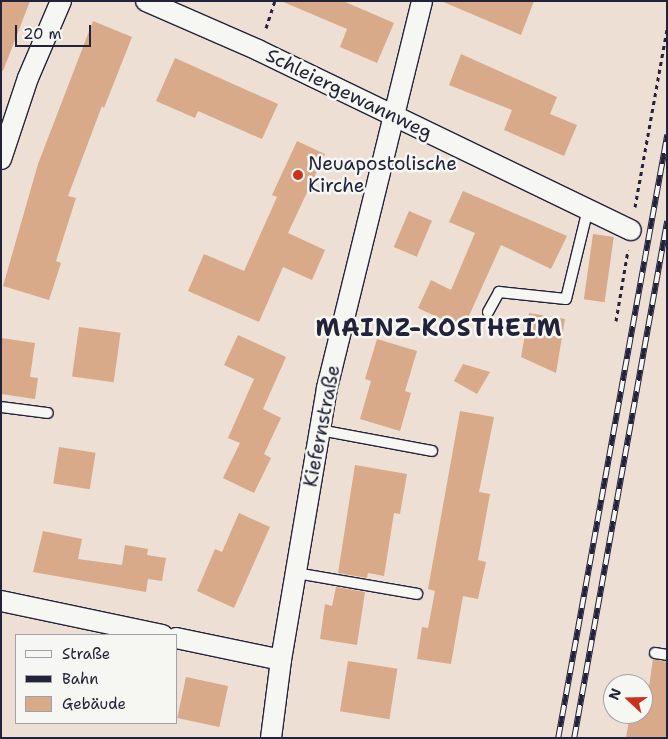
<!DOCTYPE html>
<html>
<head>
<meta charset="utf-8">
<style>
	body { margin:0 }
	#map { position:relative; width:668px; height:739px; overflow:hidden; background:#eddfd3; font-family:"Shantell Sans",sans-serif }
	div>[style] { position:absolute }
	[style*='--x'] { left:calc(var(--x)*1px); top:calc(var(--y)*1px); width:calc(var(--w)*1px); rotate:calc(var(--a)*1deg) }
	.building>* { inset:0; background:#d8aa8a; transform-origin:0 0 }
	.path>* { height:3px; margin-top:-1.5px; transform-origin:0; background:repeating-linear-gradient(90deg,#22223b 0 4px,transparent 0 8px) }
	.roads { filter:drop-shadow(1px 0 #22223b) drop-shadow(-1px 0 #22223b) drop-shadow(0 1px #22223b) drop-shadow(0 -1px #22223b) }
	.service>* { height:10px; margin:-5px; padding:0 5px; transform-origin:5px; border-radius:5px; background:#f6f6f2 }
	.minor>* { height:20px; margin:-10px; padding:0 10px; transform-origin:10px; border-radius:10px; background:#f6f6f2 }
	.rail>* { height:5.5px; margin-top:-2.75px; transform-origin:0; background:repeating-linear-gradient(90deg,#f6f6f2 0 11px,#22223b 0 22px); box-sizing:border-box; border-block:1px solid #22223b }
	.dots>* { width:14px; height:14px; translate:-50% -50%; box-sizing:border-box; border:2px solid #f6f6f2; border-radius:50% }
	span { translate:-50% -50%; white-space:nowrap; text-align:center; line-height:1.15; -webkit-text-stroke:5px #f6f6f2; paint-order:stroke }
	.street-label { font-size:19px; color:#22223b }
	.poi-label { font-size:19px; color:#22223b }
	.left { translate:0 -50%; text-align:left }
	.district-label { font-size:24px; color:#22223b; font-weight:700; letter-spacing:1px }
	.frame { position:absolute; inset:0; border:2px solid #22223b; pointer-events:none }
	.legend { position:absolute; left:15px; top:634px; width:162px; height:90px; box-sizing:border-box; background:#f6f6f2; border:1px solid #a1a1a9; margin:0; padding:6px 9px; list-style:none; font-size:15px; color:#22223b }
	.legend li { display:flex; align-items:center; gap:10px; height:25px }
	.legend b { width:25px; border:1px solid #a1a1a9 }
	.north { position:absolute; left:603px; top:674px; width:50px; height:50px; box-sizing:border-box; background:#f6f6f2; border:1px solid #a1a1a9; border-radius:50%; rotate:291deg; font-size:14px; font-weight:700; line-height:20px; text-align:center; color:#22223b }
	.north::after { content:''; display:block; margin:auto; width:18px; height:22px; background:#c8321e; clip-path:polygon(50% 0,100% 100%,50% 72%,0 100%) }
	.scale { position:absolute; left:15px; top:25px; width:76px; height:22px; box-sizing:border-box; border:2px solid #22223b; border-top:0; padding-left:6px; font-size:15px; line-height:18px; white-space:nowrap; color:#22223b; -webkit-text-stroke:4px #f6f6f2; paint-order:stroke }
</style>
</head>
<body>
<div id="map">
	<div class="building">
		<i style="clip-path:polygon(1px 1px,30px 1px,3px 71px,1px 70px)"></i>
		<i style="clip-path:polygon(281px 1px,343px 1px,394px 23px,377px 63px,340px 47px,347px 29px)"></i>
		<i style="clip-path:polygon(441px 1px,534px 1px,521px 35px)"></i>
		<i style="clip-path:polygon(93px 21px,132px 37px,104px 108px,102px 106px,68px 196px,76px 198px,56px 261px,61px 263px,49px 300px,3px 286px,38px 164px)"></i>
		<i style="clip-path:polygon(461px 54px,557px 97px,550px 114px,577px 125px,564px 156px,504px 130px,512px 110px,449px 85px)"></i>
		<i style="clip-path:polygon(175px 58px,278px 104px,262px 139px,198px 111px,195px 118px,156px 101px)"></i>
		<i style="clip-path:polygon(297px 141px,325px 154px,288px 233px,325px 250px,312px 280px,283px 267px,259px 322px,188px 291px,204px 254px,244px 271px,277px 197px,272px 195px)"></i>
		<i style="clip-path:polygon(463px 191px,567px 236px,551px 269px,501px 245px,463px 329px,418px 308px,431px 280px,451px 290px,475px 233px,449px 222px)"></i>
		<i style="left:409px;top:211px;width:25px;height:39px;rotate:23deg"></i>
		<i style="left:593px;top:234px;width:21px;height:66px;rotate:8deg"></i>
		<i style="clip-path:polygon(529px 313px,565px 319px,556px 373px,521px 357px)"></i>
		<i style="left:79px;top:327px;width:42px;height:50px;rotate:8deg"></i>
		<i style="clip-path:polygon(238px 335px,286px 357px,263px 409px,281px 418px,264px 454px,271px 458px,254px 493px,223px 478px,240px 443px,228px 438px,254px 379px,224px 365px)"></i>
		<i style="clip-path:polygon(1px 338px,35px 343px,30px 377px,38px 378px,35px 399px,1px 394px)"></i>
		<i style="clip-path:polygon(377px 339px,417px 351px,405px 391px,411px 393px,400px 431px,360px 419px,371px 381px,365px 379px)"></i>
		<i style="clip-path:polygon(463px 364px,490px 372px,477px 394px,454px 381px)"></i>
		<i style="clip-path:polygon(460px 411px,494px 417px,479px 492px,490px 494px,478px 560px,486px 562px,478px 599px,463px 596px,451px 664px,417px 659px,422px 627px,428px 628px,435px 591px,428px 589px)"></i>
		<i style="left:59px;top:447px;width:37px;height:37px;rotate:9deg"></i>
		<i style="clip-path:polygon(355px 465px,407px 474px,400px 514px,394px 513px,384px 576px,368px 573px,367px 578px,338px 573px)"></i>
		<i style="clip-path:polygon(239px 513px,270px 527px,234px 608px,197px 591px,215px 549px,222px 552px)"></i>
		<i style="clip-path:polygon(43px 531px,82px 539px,78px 559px,122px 565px,125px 545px,148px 549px,147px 555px,166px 558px,162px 581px,148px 579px,146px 592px,33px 572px)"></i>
		<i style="clip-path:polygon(336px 587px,365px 592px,357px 645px,320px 639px,325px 604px,332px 606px)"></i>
		<i style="clip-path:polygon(653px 659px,667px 662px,667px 738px,626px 738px,630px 714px,645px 714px)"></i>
		<i style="left:348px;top:661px;width:50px;height:51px;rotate:9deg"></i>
		<i style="left:186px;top:677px;width:43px;height:42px;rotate:12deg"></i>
	</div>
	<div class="path">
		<i style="--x:266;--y:28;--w:28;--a:-72"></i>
		<i style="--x:635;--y:207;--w:181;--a:-79.8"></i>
		<i style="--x:616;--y:321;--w:72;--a:-80.4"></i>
	</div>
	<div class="roads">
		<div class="service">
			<i style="--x:488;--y:312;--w:23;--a:-61"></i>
			<i style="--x:499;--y:292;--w:67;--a:6"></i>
			<i style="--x:566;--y:299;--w:93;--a:-76.3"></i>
			<i style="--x:1;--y:407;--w:47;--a:7.3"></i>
			<i style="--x:320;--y:430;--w:114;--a:10.6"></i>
			<i style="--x:296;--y:573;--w:123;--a:9.8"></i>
			<i style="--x:655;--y:653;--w:12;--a:9"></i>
		</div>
		<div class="minor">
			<i style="--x:146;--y:1;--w:122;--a:23.6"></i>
			<i style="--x:258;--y:50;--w:414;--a:25.8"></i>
			<i style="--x:1;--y:159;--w:85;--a:-71.6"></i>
			<i style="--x:28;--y:78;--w:84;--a:-66.8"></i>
			<i style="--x:1;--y:601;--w:165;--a:11.9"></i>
			<i style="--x:176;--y:638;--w:107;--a:11.8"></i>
			<i style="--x:271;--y:738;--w:79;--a:-82.7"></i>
			<i style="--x:281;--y:660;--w:276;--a:-80.4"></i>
			<i style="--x:327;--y:388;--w:398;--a:-76.2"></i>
		</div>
	</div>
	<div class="rail">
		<i style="--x:558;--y:738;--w:613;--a:-79.75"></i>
		<i style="--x:574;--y:738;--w:525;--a:-79.8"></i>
	</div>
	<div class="dots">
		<i style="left:298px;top:175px;background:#c8321e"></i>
	</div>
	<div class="street-label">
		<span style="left:349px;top:94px;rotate:26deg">Schleiergewannweg</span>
		<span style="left:322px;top:426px;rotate:-79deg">Kiefernstraße</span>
	</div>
	<div class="poi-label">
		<span class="left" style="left:308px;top:175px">Neuapostolische<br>Kirche</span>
	</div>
	<div class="district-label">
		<span style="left:439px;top:329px">MAINZ-KOSTHEIM</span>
	</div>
	<div class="frame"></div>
	<ul class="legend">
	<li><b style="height:6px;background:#f6f6f2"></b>Straße</li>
	<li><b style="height:6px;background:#22223b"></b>Bahn</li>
	<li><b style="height:14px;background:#d8aa8a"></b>Gebäude</li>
	</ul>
	<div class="north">N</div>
	<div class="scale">20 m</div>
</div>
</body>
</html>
